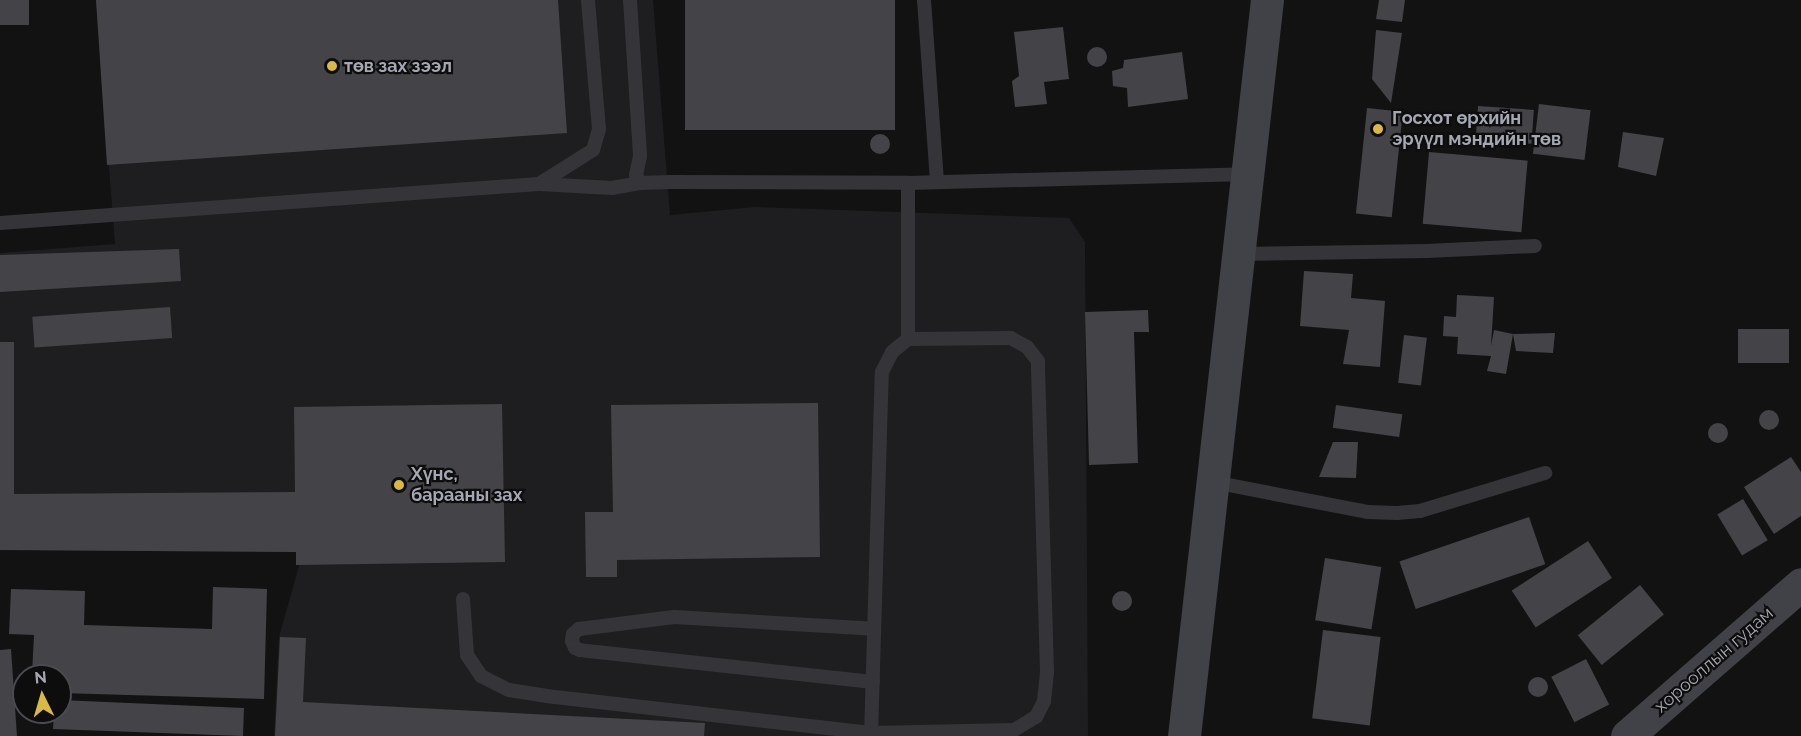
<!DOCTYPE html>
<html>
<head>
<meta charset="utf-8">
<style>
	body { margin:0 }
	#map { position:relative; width:1801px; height:736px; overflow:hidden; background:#121213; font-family:Raleway,sans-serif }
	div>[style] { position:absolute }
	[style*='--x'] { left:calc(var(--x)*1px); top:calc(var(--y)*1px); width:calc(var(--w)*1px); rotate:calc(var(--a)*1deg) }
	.built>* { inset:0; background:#1e1e20 }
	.building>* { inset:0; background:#444448; transform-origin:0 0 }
	.round { border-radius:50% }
	.lane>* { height:14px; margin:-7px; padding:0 7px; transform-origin:7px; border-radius:7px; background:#353539 }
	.secondary>* { height:33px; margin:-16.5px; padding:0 16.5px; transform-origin:16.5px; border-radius:16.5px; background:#414247 }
	.dots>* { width:16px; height:16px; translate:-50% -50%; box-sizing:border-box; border:3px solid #0d0d0e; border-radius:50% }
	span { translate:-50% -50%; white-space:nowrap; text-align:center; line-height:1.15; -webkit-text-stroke:4.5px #0d0d0e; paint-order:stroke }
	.poi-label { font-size:18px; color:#a5a7b2; font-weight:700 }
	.left { translate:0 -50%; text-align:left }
	.street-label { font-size:18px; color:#a5a7b2 }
	.north { position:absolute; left:12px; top:664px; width:60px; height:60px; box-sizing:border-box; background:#0d0d0e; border:2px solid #4a4b50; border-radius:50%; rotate:355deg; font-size:16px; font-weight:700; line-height:24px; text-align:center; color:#a5a7b2 }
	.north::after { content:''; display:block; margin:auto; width:21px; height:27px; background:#dab943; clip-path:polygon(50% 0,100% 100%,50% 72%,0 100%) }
</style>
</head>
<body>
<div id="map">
	<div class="built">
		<i style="clip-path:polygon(96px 0,653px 0,670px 215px,755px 207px,1069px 218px,1085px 242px,1088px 736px,274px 736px,279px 637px,303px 552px,0 550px,0 253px,115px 244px)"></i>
	</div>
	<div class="building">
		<i style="left:0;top:0;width:29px;height:25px"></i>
		<i style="clip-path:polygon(96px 0,558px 0,567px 133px,107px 165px)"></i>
		<i style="left:685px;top:0;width:210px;height:130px"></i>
		<i style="clip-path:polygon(1379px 0,1405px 0,1402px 22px,1376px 19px)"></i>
		<i style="clip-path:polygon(1063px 27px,1069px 79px,1044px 82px,1047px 104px,1015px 107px,1012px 81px,1019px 76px,1014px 32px)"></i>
		<i style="clip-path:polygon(1376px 30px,1402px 33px,1391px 103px,1372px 79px)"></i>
		<i class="round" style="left:1087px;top:47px;width:20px;height:20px"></i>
		<i style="clip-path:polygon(1182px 52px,1188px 99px,1128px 107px,1127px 88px,1113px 86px,1112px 71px,1123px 68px,1124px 60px)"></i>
		<i style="left:1539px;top:104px;width:52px;height:50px;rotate:7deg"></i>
		<i style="left:1478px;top:106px;width:56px;height:34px;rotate:4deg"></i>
		<i style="left:1367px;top:108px;width:36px;height:106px;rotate:6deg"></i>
		<i style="clip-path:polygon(1623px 132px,1664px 138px,1656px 176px,1618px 167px)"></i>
		<i class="round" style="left:870px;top:134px;width:20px;height:20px"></i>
		<i style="left:1429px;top:152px;width:99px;height:72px;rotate:5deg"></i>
		<i style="clip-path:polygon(179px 249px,181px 281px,0 292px,0 255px)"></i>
		<i style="clip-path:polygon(1304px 271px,1353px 274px,1351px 298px,1385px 301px,1380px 367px,1343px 364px,1349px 330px,1300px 326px)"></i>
		<i style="clip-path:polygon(1457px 295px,1494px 297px,1491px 346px,1494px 330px,1513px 334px,1506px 374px,1487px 371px,1491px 356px,1457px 354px,1458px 337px,1443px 336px,1444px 316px,1456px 317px)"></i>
		<i style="left:170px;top:307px;width:31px;height:138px;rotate:86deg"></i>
		<i style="clip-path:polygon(1148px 310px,1149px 332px,1134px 332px,1138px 463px,1089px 465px,1085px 312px)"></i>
		<i style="left:1789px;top:329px;width:34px;height:51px;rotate:90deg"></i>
		<i style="clip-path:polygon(1555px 333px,1553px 353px,1516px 351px,1513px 334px)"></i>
		<i style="left:1404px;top:335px;width:23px;height:48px;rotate:7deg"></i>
		<i style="clip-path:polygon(0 342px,14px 342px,14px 494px,295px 492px,294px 407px,502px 404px,505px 562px,296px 565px,296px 552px,0 550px)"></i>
		<i style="clip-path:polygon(818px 403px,820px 557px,617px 560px,617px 577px,586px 577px,585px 512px,613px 512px,611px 405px)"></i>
		<i style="left:1336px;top:405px;width:67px;height:23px;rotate:8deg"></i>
		<i class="round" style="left:1759px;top:410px;width:20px;height:20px"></i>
		<i class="round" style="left:1708px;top:423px;width:20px;height:20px"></i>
		<i style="clip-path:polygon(1333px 442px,1358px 442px,1356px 478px,1319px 477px)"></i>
		<i style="clip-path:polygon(1791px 457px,1801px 472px,1801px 516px,1774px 534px,1744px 487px)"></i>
		<i style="left:1743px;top:499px;width:48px;height:30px;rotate:59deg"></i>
		<i style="left:1529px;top:517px;width:50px;height:137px;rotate:71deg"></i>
		<i style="left:1588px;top:541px;width:44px;height:91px;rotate:57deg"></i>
		<i style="left:1325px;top:558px;width:57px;height:63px;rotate:9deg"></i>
		<i style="left:1640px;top:585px;width:38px;height:80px;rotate:51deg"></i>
		<i style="clip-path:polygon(213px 587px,267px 589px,264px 699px,60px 693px,60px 676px,32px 674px,34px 635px,9px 634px,11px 589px,85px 591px,84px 625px,212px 629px)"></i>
		<i class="round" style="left:1112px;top:591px;width:20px;height:20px"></i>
		<i style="left:1323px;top:630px;width:58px;height:89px;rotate:7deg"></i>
		<i style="clip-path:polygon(280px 637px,306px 638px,303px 702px,705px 723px,704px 736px,275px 736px)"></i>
		<i style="clip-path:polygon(11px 649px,17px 736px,0 736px,0 650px)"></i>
		<i style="left:1586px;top:659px;width:51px;height:39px;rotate:63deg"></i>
		<i class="round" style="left:1528px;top:677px;width:20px;height:20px"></i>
		<i style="clip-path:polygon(60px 700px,244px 708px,243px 736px,53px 729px,54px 712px,60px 712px)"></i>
	</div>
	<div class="lane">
		<i style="--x:630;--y:0;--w:156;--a:86.3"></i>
		<i style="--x:640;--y:156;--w:19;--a:102"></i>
		<i style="--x:636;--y:175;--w:9;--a:63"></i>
		<i style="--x:924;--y:0;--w:182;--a:85.9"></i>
		<i style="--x:539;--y:184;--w:64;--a:-32.2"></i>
		<i style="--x:593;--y:150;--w:22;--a:-74"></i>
		<i style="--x:599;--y:129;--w:129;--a:-94.9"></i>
		<i style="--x:0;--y:223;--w:540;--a:-4.14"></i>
		<i style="--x:539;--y:184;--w:73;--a:3.1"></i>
		<i style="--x:612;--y:188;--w:28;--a:-10"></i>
		<i style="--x:640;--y:183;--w:30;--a:-2"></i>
		<i style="--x:670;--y:182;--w:238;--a:0.2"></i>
		<i style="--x:1239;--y:254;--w:188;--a:-0.9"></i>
		<i style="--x:1427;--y:251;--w:108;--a:-2.7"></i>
		<i style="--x:1213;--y:482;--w:157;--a:11"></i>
		<i style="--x:1367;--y:512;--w:30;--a:2"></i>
		<i style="--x:1397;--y:513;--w:23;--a:-5"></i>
		<i style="--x:1420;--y:511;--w:131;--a:-16.9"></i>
		<i style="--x:463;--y:599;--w:56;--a:85.9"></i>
		<i style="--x:467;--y:655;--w:25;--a:56"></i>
		<i style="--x:481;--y:676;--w:31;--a:27"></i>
		<i style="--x:509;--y:690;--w:37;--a:9"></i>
		<i style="--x:546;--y:696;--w:327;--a:6.5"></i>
		<i style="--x:871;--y:733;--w:143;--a:-1.2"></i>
		<i style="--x:1014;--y:730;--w:26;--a:-31"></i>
		<i style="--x:1036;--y:717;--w:18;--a:-63"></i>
		<i style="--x:1044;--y:701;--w:30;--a:-84"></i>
		<i style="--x:1047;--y:671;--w:310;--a:-91.7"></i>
		<i style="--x:1038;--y:361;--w:18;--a:-128"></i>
		<i style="--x:1027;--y:347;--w:18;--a:-151"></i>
		<i style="--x:1011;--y:338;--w:103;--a:179.4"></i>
		<i style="--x:873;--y:682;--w:295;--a:-173.8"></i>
		<i style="--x:580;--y:650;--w:5;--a:-158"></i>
		<i style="--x:575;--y:648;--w:8;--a:-113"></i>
		<i style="--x:572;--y:641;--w:7;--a:-82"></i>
		<i style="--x:573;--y:634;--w:8;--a:-40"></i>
		<i style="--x:579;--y:629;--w:96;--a:-7.2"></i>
		<i style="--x:674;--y:617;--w:200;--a:3.4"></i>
		<i style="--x:871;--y:736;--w:364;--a:-88.3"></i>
		<i style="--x:882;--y:372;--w:22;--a:-63"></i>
		<i style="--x:892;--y:352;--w:21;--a:-39"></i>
		<i style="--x:908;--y:339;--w:156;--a:-90"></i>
		<i style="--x:908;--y:183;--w:339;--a:-1.5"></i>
	</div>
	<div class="secondary">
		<i style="--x:1184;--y:736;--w:741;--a:-83.57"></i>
		<i style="--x:1627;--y:736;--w:231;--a:-41.1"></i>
	</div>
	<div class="dots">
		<i style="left:332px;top:66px;background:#dab943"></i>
		<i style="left:1378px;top:129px;background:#dab943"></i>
		<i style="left:399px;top:485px;background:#dab943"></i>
	</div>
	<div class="poi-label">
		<span class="left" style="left:344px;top:66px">төв зах зээл</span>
		<span class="left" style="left:1392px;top:129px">Госхот өрхийн<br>эрүүл мэндийн төв</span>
		<span class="left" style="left:411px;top:485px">Хүнс,<br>барааны зах</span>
	</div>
	<div class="street-label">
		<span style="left:1714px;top:660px;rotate:-41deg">хорооллын гудам</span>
	</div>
	<div class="north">N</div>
</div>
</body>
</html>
